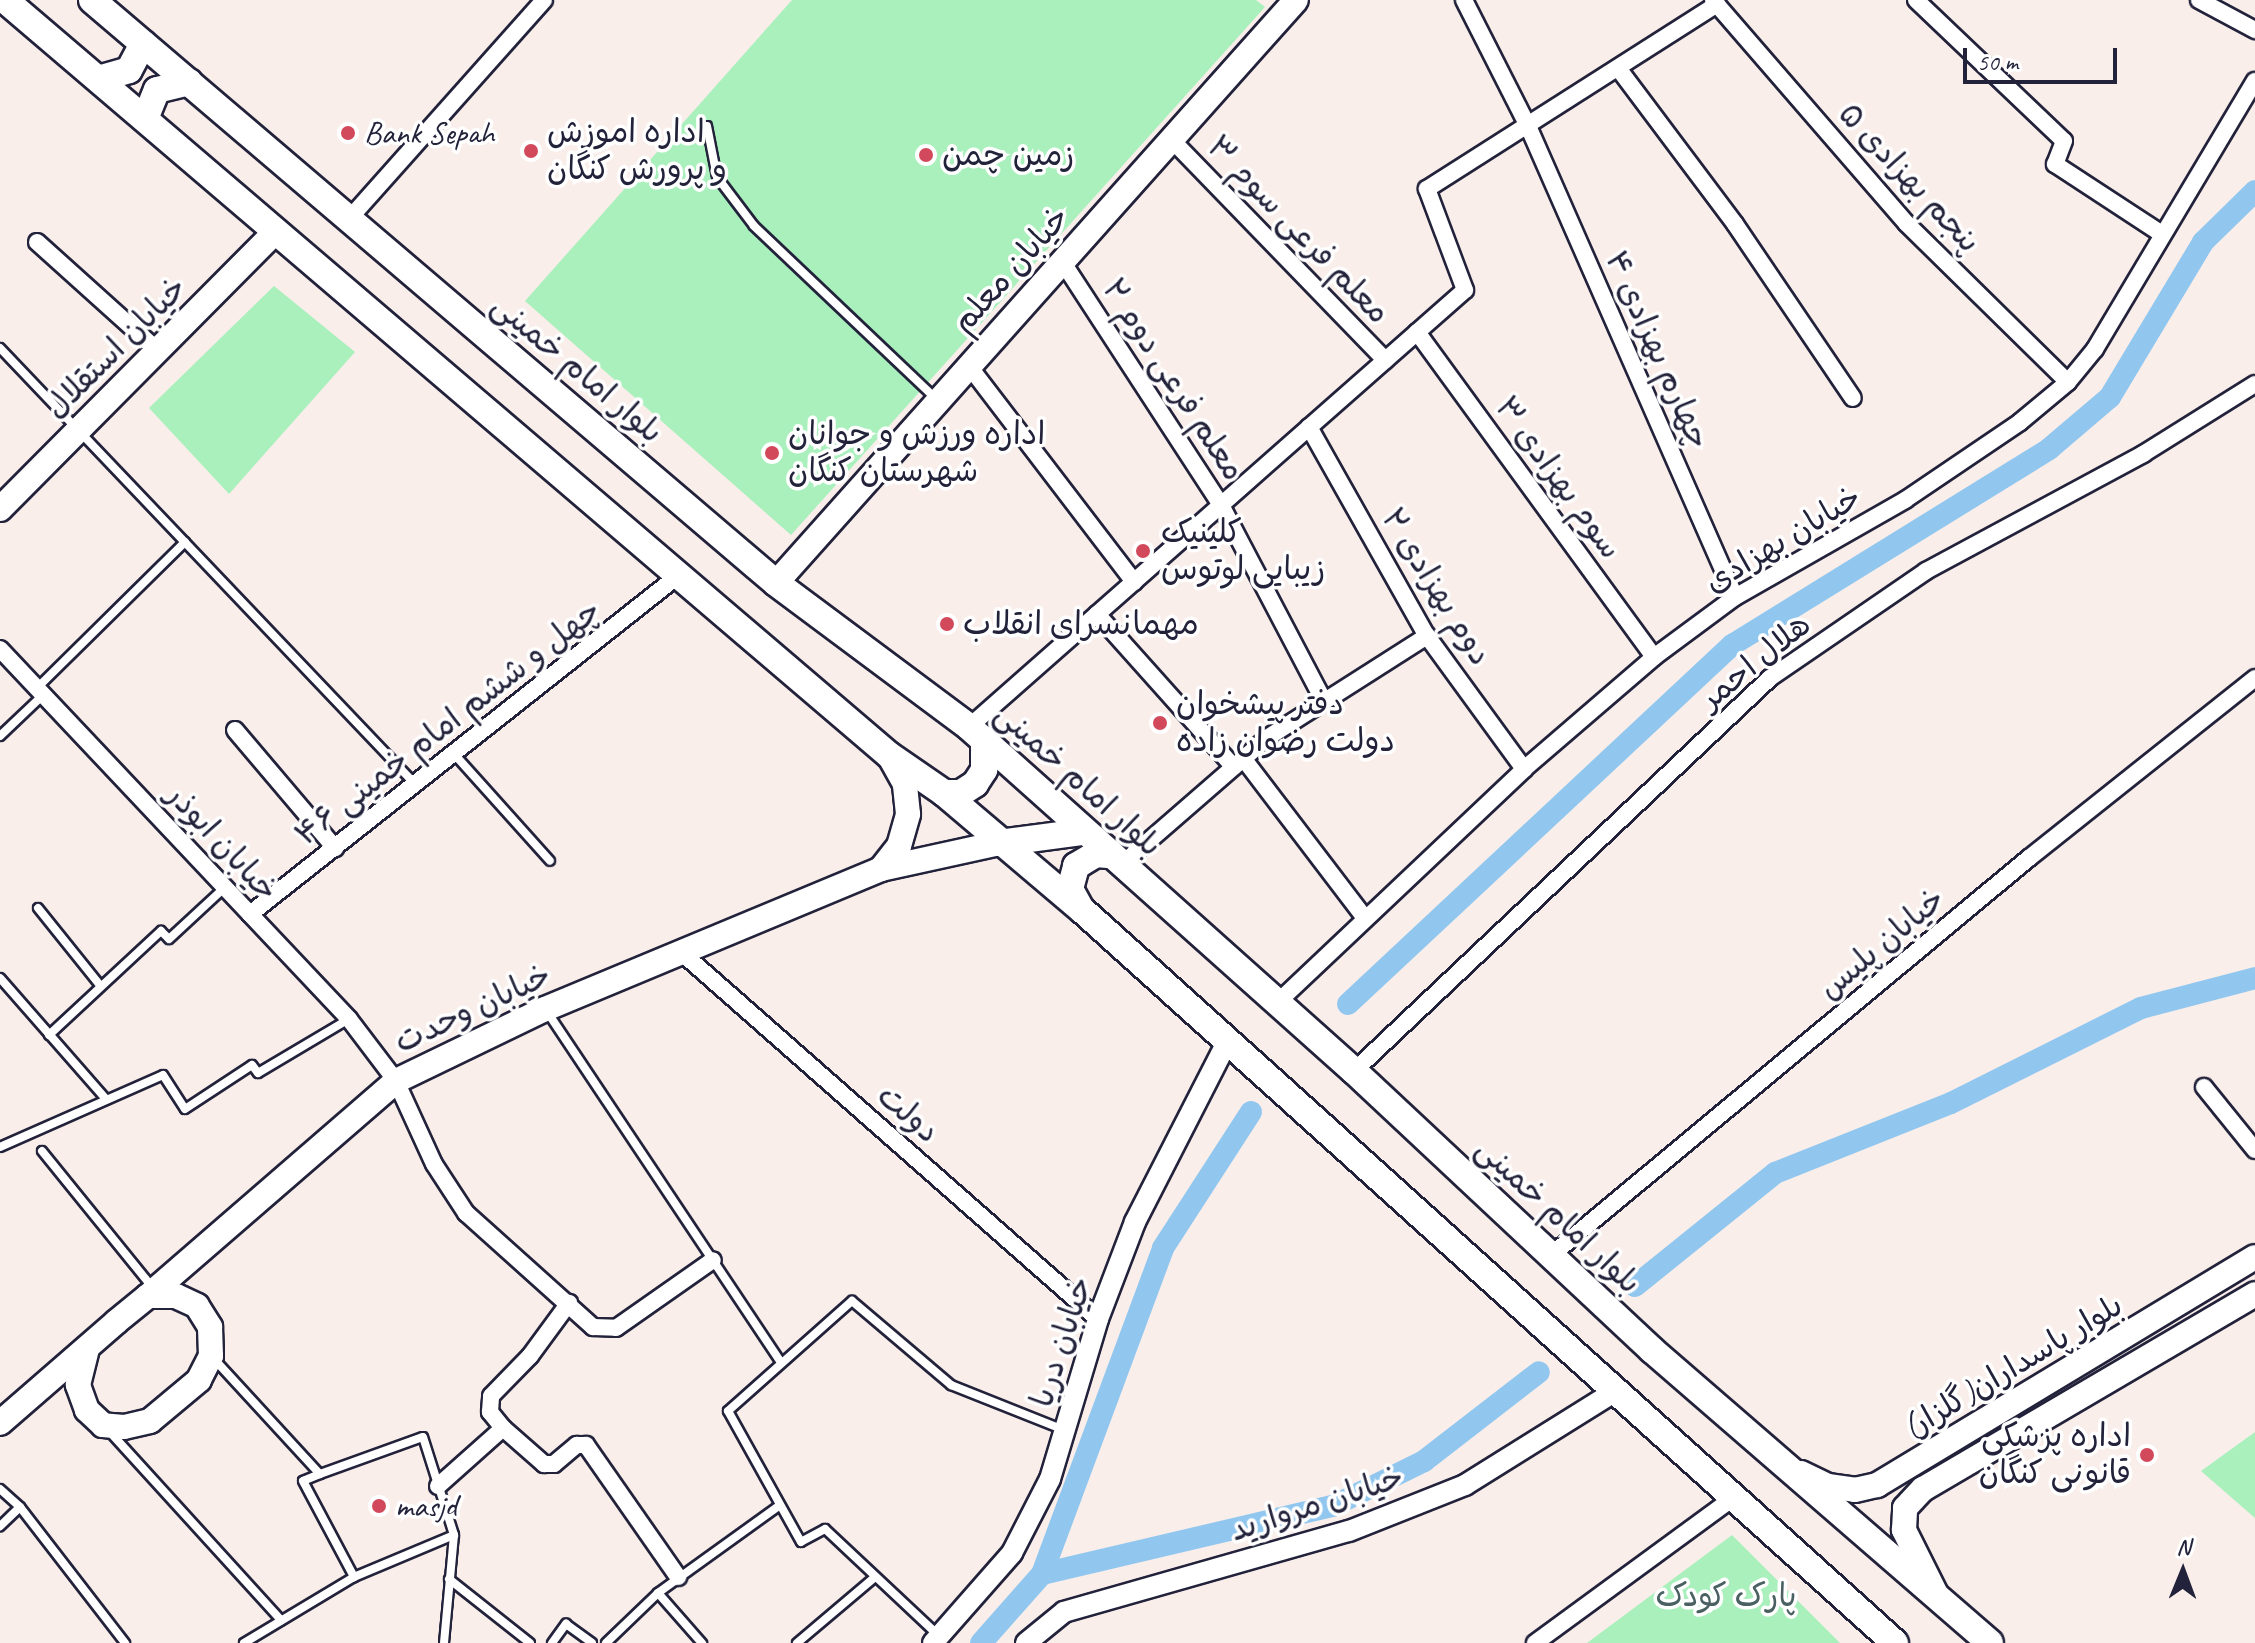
<!DOCTYPE html>
<html>
<head>
<meta charset="utf-8">
<style>
	body { margin:0 }
	#map { position:relative; width:2255px; height:1643px; overflow:hidden; background:#f9eeea; font-family:Caveat,"Playpen Sans Arabic",sans-serif }
	div>[style] { position:absolute }
	[style*='--x'] { left:calc(var(--x)*1px); top:calc(var(--y)*1px); width:calc(var(--w)*1px); rotate:calc(var(--a)*1deg) }
	.green>* { inset:0; background:#a9f0bc }
	.canal>* { height:22px; margin:-11px; padding:0 11px; transform-origin:11px; border-radius:11px; background:#91c7ef }
	.roads { filter:drop-shadow(2px 0 #22223b) drop-shadow(-2px 0 #22223b) drop-shadow(0 2px #22223b) drop-shadow(0 -2px #22223b) }
	.service>* { height:8px; margin:-4px; padding:0 4px; transform-origin:4px; border-radius:4px; background:#fff }
	.minor>* { height:16px; margin:-8px; padding:0 8px; transform-origin:8px; border-radius:8px; background:#fff }
	.tertiary>* { height:20px; margin:-10px; padding:0 10px; transform-origin:10px; border-radius:10px; background:#fff }
	.secondary>* { height:24px; margin:-12px; padding:0 12px; transform-origin:12px; border-radius:12px; background:#fff }
	.primary>* { height:26px; margin:-13px; padding:0 13px; transform-origin:13px; border-radius:13px; background:#fff }
	.dots>* { width:22px; height:22px; translate:-50% -50%; box-sizing:border-box; border:4px solid #fff; border-radius:50% }
	span { translate:-50% -50%; white-space:nowrap; text-align:center; line-height:1.15; -webkit-text-stroke:7px #fff; paint-order:stroke }
	.poi-label { font-size:32px; color:#22223b }
	.left { translate:0 -50%; text-align:left }
	.right { translate:-100% -50%; text-align:right }
	.street-label { font-size:32px; color:#22223b }
	.park-label { font-size:32px; color:#4a6062 }
	.north { position:absolute; left:2143px; top:1531px; width:80px; height:80px; -webkit-text-stroke:6px #fff; paint-order:stroke; rotate:1deg; font-size:22px; font-weight:700; line-height:32px; text-align:center; color:#22223b }
	.north::after { content:''; display:block; margin:auto; width:28px; height:36px; background:#22223b; clip-path:polygon(50% 0,100% 100%,50% 72%,0 100%) }
	.scale { position:absolute; left:1963px; top:48px; width:154px; height:36px; box-sizing:border-box; border:4px solid #22223b; border-top:0; padding-left:10px; font-size:24px; line-height:28px; white-space:nowrap; color:#22223b; -webkit-text-stroke:6px #fff; paint-order:stroke }
</style>
</head>
<body>
<div id="map">
	<div class="green">
		<i style="clip-path:polygon(792px 0,1256px 0,1265px 7px,791px 535px,525px 301px)"></i>
		<i style="clip-path:polygon(274px 286px,355px 352px,229px 494px,149px 408px)"></i>
		<i style="clip-path:polygon(2255px 1432px,2255px 1518px,2201px 1471px)"></i>
		<i style="clip-path:polygon(1732px 1535px,1840px 1643px,1587px 1643px)"></i>
	</div>
	<div class="canal">
		<i style="--x:1348;--y:1004;--w:526;--a:-43.07"></i>
		<i style="--x:1732;--y:645;--w:373;--a:-31.7"></i>
		<i style="--x:2049;--y:449;--w:80;--a:-40.4"></i>
		<i style="--x:2110;--y:397;--w:181;--a:-59"></i>
		<i style="--x:2203;--y:242;--w:73;--a:-44.4"></i>
		<i style="--x:1635;--y:1286;--w:180;--a:-38.9"></i>
		<i style="--x:1775;--y:1173;--w:189;--a:-21.7"></i>
		<i style="--x:1951;--y:1103;--w:212;--a:-26.6"></i>
		<i style="--x:2141;--y:1008;--w:118;--a:-14.7"></i>
		<i style="--x:1042;--y:1574;--w:299;--a:-13.2"></i>
		<i style="--x:1333;--y:1506;--w:102;--a:-26.3"></i>
		<i style="--x:1424;--y:1461;--w:145;--a:-37.7"></i>
		<i style="--x:981;--y:1643;--w:92;--a:-48.5"></i>
		<i style="--x:1042;--y:1574;--w:348;--a:-69.6"></i>
		<i style="--x:1163;--y:1248;--w:162;--a:-57.1"></i>
	</div>
	<div class="roads">
		<div class="service">
			<i style="--x:707;--y:126;--w:52;--a:78.9"></i>
			<i style="--x:717;--y:177;--w:61;--a:52.9"></i>
			<i style="--x:754;--y:226;--w:250;--a:43.5"></i>
			<i style="--x:0;--y:348;--w:603;--a:46.41"></i>
			<i style="--x:37;--y:688;--w:208;--a:-44.6"></i>
			<i style="--x:0;--y:736;--w:59;--a:-43.6"></i>
			<i style="--x:455;--y:755;--w:142;--a:48.1"></i>
			<i style="--x:38;--y:908;--w:99;--a:51.2"></i>
			<i style="--x:0;--y:978;--w:161;--a:48.8"></i>
			<i style="--x:546;--y:1010;--w:422;--a:56.3"></i>
			<i style="--x:49;--y:1035;--w:153;--a:-42.9"></i>
			<i style="--x:161;--y:931;--w:11;--a:45"></i>
			<i style="--x:169;--y:939;--w:75;--a:-42.8"></i>
			<i style="--x:0;--y:1147;--w:178;--a:-23.8"></i>
			<i style="--x:163;--y:1075;--w:40;--a:57.1"></i>
			<i style="--x:185;--y:1109;--w:80;--a:-33.3"></i>
			<i style="--x:252;--y:1065;--w:10;--a:53"></i>
			<i style="--x:258;--y:1073;--w:106;--a:-30.7"></i>
			<i style="--x:42;--y:1151;--w:175;--a:51"></i>
			<i style="--x:215;--y:1360;--w:155;--a:47.4"></i>
			<i style="--x:320;--y:1474;--w:109;--a:-19.8"></i>
			<i style="--x:423;--y:1437;--w:103;--a:72.4"></i>
			<i style="--x:454;--y:1535;--w:108;--a:95.3"></i>
			<i style="--x:109;--y:1431;--w:256;--a:47.7"></i>
			<i style="--x:320;--y:1474;--w:18;--a:158"></i>
			<i style="--x:303;--y:1481;--w:109;--a:62"></i>
			<i style="--x:0;--y:1489;--w:27;--a:42"></i>
			<i style="--x:20;--y:1507;--w:28;--a:136"></i>
			<i style="--x:20;--y:1507;--w:172;--a:52.3"></i>
			<i style="--x:449;--y:1579;--w:103;--a:38.3"></i>
			<i style="--x:658;--y:1593;--w:150;--a:-35.8"></i>
			<i style="--x:938;--y:1635;--w:155;--a:-136.8"></i>
			<i style="--x:825;--y:1529;--w:27;--a:152"></i>
			<i style="--x:801;--y:1542;--w:150;--a:-119.1"></i>
			<i style="--x:728;--y:1411;--w:166;--a:-41.6"></i>
			<i style="--x:852;--y:1301;--w:130;--a:40.3"></i>
			<i style="--x:951;--y:1385;--w:122;--a:21.7"></i>
			<i style="--x:244;--y:1643;--w:128;--a:-31"></i>
			<i style="--x:354;--y:1577;--w:108;--a:-22.8"></i>
			<i style="--x:552;--y:1643;--w:24;--a:-54"></i>
			<i style="--x:566;--y:1624;--w:32;--a:36"></i>
			<i style="--x:606;--y:1643;--w:72;--a:-43.9"></i>
			<i style="--x:658;--y:1593;--w:67;--a:48.7"></i>
			<i style="--x:797;--y:1643;--w:102;--a:-40.2"></i>
		</div>
		<div class="minor">
			<i style="--x:1464;--y:0;--w:141;--a:63.1"></i>
			<i style="--x:1528;--y:126;--w:514;--a:66.27"></i>
			<i style="--x:1713;--y:0;--w:295;--a:49.1"></i>
			<i style="--x:1906;--y:223;--w:227;--a:44.5"></i>
			<i style="--x:1916;--y:0;--w:204;--a:43.6"></i>
			<i style="--x:2064;--y:141;--w:25;--a:111"></i>
			<i style="--x:2055;--y:164;--w:128;--a:33.2"></i>
			<i style="--x:2199;--y:0;--w:64;--a:28.2"></i>
			<i style="--x:1618;--y:68;--w:195;--a:53.1"></i>
			<i style="--x:1735;--y:224;--w:210;--a:55.9"></i>
			<i style="--x:1171;--y:139;--w:308;--a:45.9"></i>
			<i style="--x:349;--y:219;--w:293;--a:-48.3"></i>
			<i style="--x:37;--y:242;--w:163;--a:42"></i>
			<i style="--x:1062;--y:261;--w:291;--a:56.9"></i>
			<i style="--x:1221;--y:505;--w:221;--a:62.3"></i>
			<i style="--x:1417;--y:332;--w:402;--a:53.9"></i>
			<i style="--x:969;--y:366;--w:272;--a:52.6"></i>
			<i style="--x:1309;--y:427;--w:240;--a:60.6"></i>
			<i style="--x:1427;--y:636;--w:165;--a:53.9"></i>
			<i style="--x:1097;--y:614;--w:205;--a:48.2"></i>
			<i style="--x:0;--y:649;--w:509;--a:46.67"></i>
			<i style="--x:349;--y:1019;--w:78;--a:52.8"></i>
			<i style="--x:396;--y:1081;--w:91;--a:65.4"></i>
			<i style="--x:434;--y:1164;--w:59;--a:56.9"></i>
			<i style="--x:466;--y:1213;--w:171;--a:41.9"></i>
			<i style="--x:593;--y:1327;--w:23;--a:2"></i>
			<i style="--x:616;--y:1328;--w:118;--a:-35"></i>
			<i style="--x:969;--y:727;--w:661;--a:-41.38"></i>
			<i style="--x:1465;--y:290;--w:108;--a:-110.6"></i>
			<i style="--x:1427;--y:189;--w:344;--a:-32.5"></i>
			<i style="--x:235;--y:730;--w:155;--a:49.7"></i>
			<i style="--x:1243;--y:758;--w:201;--a:52.7"></i>
			<i style="--x:1121;--y:865;--w:194;--a:-41"></i>
			<i style="--x:1267;--y:738;--w:190;--a:-32.5"></i>
			<i style="--x:250;--y:914;--w:547;--a:-38.32"></i>
			<i style="--x:681;--y:952;--w:555;--a:41.35"></i>
			<i style="--x:1278;--y:1002;--w:339;--a:-43.4"></i>
			<i style="--x:1524;--y:769;--w:172;--a:-40.7"></i>
			<i style="--x:1654;--y:657;--w:101;--a:-36.5"></i>
			<i style="--x:1735;--y:597;--w:196;--a:-29.7"></i>
			<i style="--x:1905;--y:500;--w:139;--a:-34.1"></i>
			<i style="--x:2020;--y:422;--w:62;--a:-39.8"></i>
			<i style="--x:2068;--y:382;--w:43;--a:-50.7"></i>
			<i style="--x:2095;--y:349;--w:312;--a:-59.2"></i>
			<i style="--x:1354;--y:1071;--w:572;--a:-43.37"></i>
			<i style="--x:1770;--y:678;--w:189;--a:-34.4"></i>
			<i style="--x:1926;--y:571;--w:247;--a:-28.3"></i>
			<i style="--x:2143;--y:454;--w:132;--a:-32"></i>
			<i style="--x:2204;--y:1087;--w:81;--a:51"></i>
			<i style="--x:1549;--y:1257;--w:624;--a:-39.74"></i>
			<i style="--x:2029;--y:858;--w:289;--a:-38.5"></i>
			<i style="--x:503;--y:1428;--w:55;--a:41.3"></i>
			<i style="--x:544;--y:1464;--w:10;--a:0"></i>
			<i style="--x:554;--y:1464;--w:30;--a:-40"></i>
			<i style="--x:577;--y:1445;--w:9;--a:0"></i>
			<i style="--x:586;--y:1445;--w:161;--a:55.1"></i>
			<i style="--x:438;--y:1486;--w:87;--a:-41.7"></i>
			<i style="--x:503;--y:1428;--w:21;--a:-129"></i>
			<i style="--x:490;--y:1412;--w:16;--a:-86"></i>
			<i style="--x:491;--y:1396;--w:56;--a:-45.7"></i>
			<i style="--x:530;--y:1356;--w:66;--a:-53.7"></i>
			<i style="--x:1535;--y:1643;--w:245;--a:-36.2"></i>
		</div>
		<div class="tertiary">
			<i style="--x:933;--y:1643;--w:120;--a:-48.7"></i>
			<i style="--x:1012;--y:1553;--w:83;--a:-62.8"></i>
			<i style="--x:1050;--y:1479;--w:167;--a:-73.3"></i>
			<i style="--x:1098;--y:1319;--w:104;--a:-69.1"></i>
			<i style="--x:1135;--y:1222;--w:200;--a:-62.9"></i>
			<i style="--x:1026;--y:1643;--w:49;--a:-39.2"></i>
			<i style="--x:1064;--y:1612;--w:296;--a:-15.9"></i>
			<i style="--x:1349;--y:1531;--w:125;--a:-21.6"></i>
			<i style="--x:1465;--y:1485;--w:176;--a:-32"></i>
		</div>
		<div class="secondary">
			<i style="--x:0;--y:509;--w:392;--a:-45.2"></i>
			<i style="--x:776;--y:583;--w:781;--a:-48.27"></i>
			<i style="--x:881;--y:869;--w:29;--a:-52"></i>
			<i style="--x:899;--y:846;--w:33;--a:-74"></i>
			<i style="--x:908;--y:814;--w:30;--a:-96"></i>
			<i style="--x:905;--y:784;--w:33;--a:-119"></i>
			<i style="--x:148;--y:1296;--w:328;--a:-40.9"></i>
			<i style="--x:396;--y:1081;--w:165;--a:-25.8"></i>
			<i style="--x:545;--y:1009;--w:364;--a:-22.6"></i>
			<i style="--x:881;--y:869;--w:121;--a:-12.4"></i>
			<i style="--x:0;--y:1423;--w:154;--a:-41"></i>
			<i style="--x:116;--y:1322;--w:41;--a:-39.1"></i>
			<i style="--x:148;--y:1296;--w:28;--a:0"></i>
			<i style="--x:176;--y:1296;--w:23;--a:25"></i>
			<i style="--x:197;--y:1306;--w:25;--a:58"></i>
			<i style="--x:210;--y:1327;--w:29;--a:88"></i>
			<i style="--x:211;--y:1356;--w:27;--a:117"></i>
			<i style="--x:199;--y:1380;--w:64;--a:140.1"></i>
			<i style="--x:150;--y:1421;--w:27;--a:167"></i>
			<i style="--x:124;--y:1427;--w:21;--a:-175"></i>
			<i style="--x:103;--y:1425;--w:22;--a:-137"></i>
			<i style="--x:87;--y:1410;--w:27;--a:-110"></i>
			<i style="--x:78;--y:1385;--w:38;--a:-76"></i>
			<i style="--x:1801;--y:1473;--w:30;--a:26"></i>
			<i style="--x:1828;--y:1486;--w:27;--a:8"></i>
			<i style="--x:1855;--y:1490;--w:23;--a:-13"></i>
			<i style="--x:1877;--y:1485;--w:441;--a:-31.1"></i>
			<i style="--x:1936;--y:1594;--w:72;--a:-116.6"></i>
			<i style="--x:1904;--y:1530;--w:22;--a:-87"></i>
			<i style="--x:1905;--y:1508;--w:26;--a:-47"></i>
			<i style="--x:1923;--y:1489;--w:385;--a:-30.4"></i>
		</div>
		<div class="primary">
			<i style="--x:5;--y:0;--w:1163;--a:40.5"></i>
			<i style="--x:889;--y:755;--w:67;--a:34.6"></i>
			<i style="--x:944;--y:793;--w:180;--a:40.3"></i>
			<i style="--x:1081;--y:909;--w:1096;--a:42.04"></i>
			<i style="--x:92;--y:0;--w:899;--a:40.44"></i>
			<i style="--x:776;--y:583;--w:241;--a:36.7"></i>
			<i style="--x:969;--y:727;--w:516;--a:41.78"></i>
			<i style="--x:1354;--y:1071;--w:408;--a:43.1"></i>
			<i style="--x:1652;--y:1350;--w:447;--a:40.9"></i>
			<i style="--x:98;--y:79;--w:32;--a:-16"></i>
			<i style="--x:129;--y:70;--w:30;--a:-62"></i>
			<i style="--x:145;--y:119;--w:31;--a:-68"></i>
			<i style="--x:157;--y:90;--w:33;--a:-14"></i>
			<i style="--x:944;--y:793;--w:17;--a:0"></i>
			<i style="--x:961;--y:793;--w:17;--a:-33"></i>
			<i style="--x:975;--y:784;--w:17;--a:-57"></i>
			<i style="--x:984;--y:770;--w:26;--a:-90"></i>
			<i style="--x:999;--y:843;--w:85;--a:-7.5"></i>
			<i style="--x:1081;--y:909;--w:23;--a:-119"></i>
			<i style="--x:1070;--y:889;--w:24;--a:-75"></i>
			<i style="--x:1076;--y:866;--w:23;--a:-31"></i>
			<i style="--x:1096;--y:854;--w:12;--a:5"></i>
		</div>
	</div>
	<div class="dots">
		<i style="left:348px;top:133px;background:#d1495b"></i>
		<i style="left:531px;top:151px;background:#d1495b"></i>
		<i style="left:926px;top:155px;background:#d1495b"></i>
		<i style="left:772px;top:453px;background:#d1495b"></i>
		<i style="left:1143px;top:551px;background:#d1495b"></i>
		<i style="left:947px;top:624px;background:#d1495b"></i>
		<i style="left:1160px;top:723px;background:#d1495b"></i>
		<i style="left:2147px;top:1455px;background:#d1495b"></i>
		<i style="left:379px;top:1506px;background:#d1495b"></i>
	</div>
	<div class="poi-label">
		<span class="left" style="left:364px;top:133px">Bank Sepah</span>
		<span class="left" style="left:547px;top:151px">اداره اموزش<br>و پرورش کنگان</span>
		<span class="left" style="left:942px;top:155px">زمین چمن</span>
		<span class="left" style="left:788px;top:453px">اداره ورزش و جوانان<br>شهرستان کنگان</span>
		<span class="left" style="left:1161px;top:551px">کلینیک<br>زیبایی لوتوس</span>
		<span class="left" style="left:963px;top:624px">مهمانسرای انقلاب</span>
		<span class="left" style="left:1176px;top:723px">دفتر پیشخوان<br>دولت رضوان زاده</span>
		<span class="right" style="left:2131px;top:1455px">اداره پزشکی<br>قانونی کنگان</span>
		<span class="left" style="left:395px;top:1506px">masjd</span>
	</div>
	<div class="street-label">
		<span style="left:1909px;top:178px;rotate:47deg">پنجم بهزادی ۵</span>
		<span style="left:1298px;top:230px;rotate:46deg">معلم فرعی سوم ۳</span>
		<span style="left:1011px;top:270px;rotate:-48deg">خیابان معلم</span>
		<span style="left:116px;top:348px;rotate:-45deg">خیابان استقلال</span>
		<span style="left:1657px;top:350px;rotate:66deg">چهارم بهزادی ۴</span>
		<span style="left:577px;top:369px;rotate:40deg">بلوار امام خمینی</span>
		<span style="left:1173px;top:380px;rotate:57deg">معلم فرعی دوم ۲</span>
		<span style="left:1558px;top:478px;rotate:54deg">سوم بهزادی ۳</span>
		<span style="left:1783px;top:540px;rotate:-31deg">خیابان بهزادی</span>
		<span style="left:1436px;top:587px;rotate:58deg">دوم بهزادی ۲</span>
		<span style="left:1755px;top:662px;rotate:-39deg">هلال احمر</span>
		<span style="left:448px;top:723px;rotate:-38deg">چهل و ششم امام خمینی ۴۶</span>
		<span style="left:1078px;top:780px;rotate:42deg">بلوار امام خمینی</span>
		<span style="left:222px;top:843px;rotate:47deg">خیابان ابوذر</span>
		<span style="left:1882px;top:944px;rotate:-40deg">خیابان پلیس</span>
		<span style="left:473px;top:1009px;rotate:-25deg">خیابان وحدت</span>
		<span style="left:908px;top:1114px;rotate:41deg">دولت</span>
		<span style="left:1558px;top:1216px;rotate:43deg">بلوار امام خمینی</span>
		<span style="left:1062px;top:1342px;rotate:-72deg">خیابان دریا</span>
		<span style="left:2013px;top:1367px;rotate:-31deg">بلوار پاسداران(گلزار)</span>
		<span style="left:1317px;top:1504px;rotate:-18deg">خیابان مروارید</span>
	</div>
	<div class="park-label">
		<span style="left:1726px;top:1596px">پارک کودک</span>
	</div>
	<div class="north">N</div>
	<div class="scale">50 m</div>
</div>
</body>
</html>
